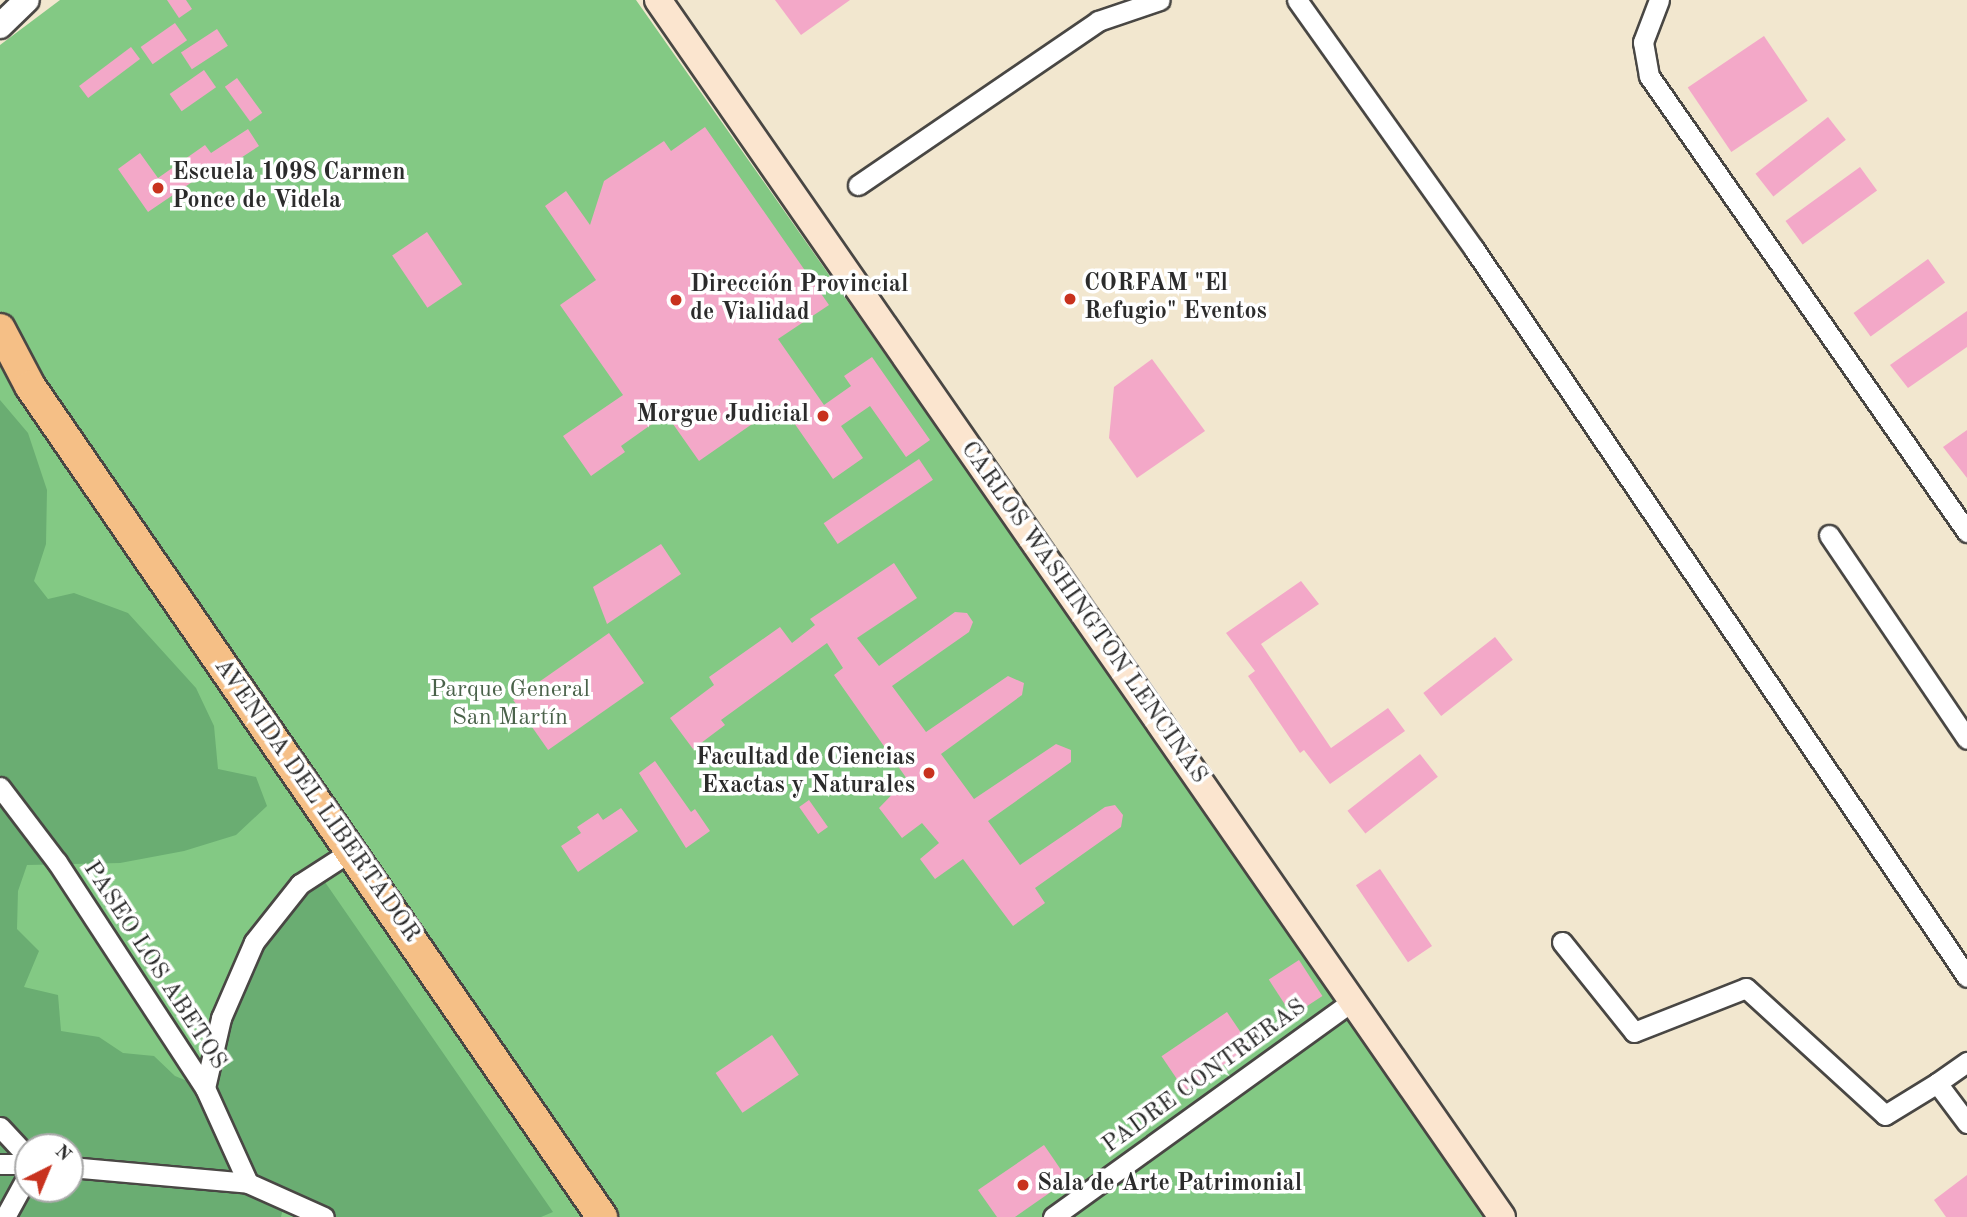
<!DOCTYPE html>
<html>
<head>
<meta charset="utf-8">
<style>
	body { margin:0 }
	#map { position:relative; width:1967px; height:1217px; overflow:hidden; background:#f2e7cf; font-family:"Old Standard TT",serif }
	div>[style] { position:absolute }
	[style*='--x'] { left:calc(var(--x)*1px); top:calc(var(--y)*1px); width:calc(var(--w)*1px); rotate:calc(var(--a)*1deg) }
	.green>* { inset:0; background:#83c984 }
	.forest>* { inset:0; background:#6aad72 }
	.building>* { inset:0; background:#f3a8c8; transform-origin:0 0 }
	.roads { filter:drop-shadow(2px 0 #494744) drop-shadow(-2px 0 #494744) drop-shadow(0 2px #494744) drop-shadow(0 -2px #494744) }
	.minor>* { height:19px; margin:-9.5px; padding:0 9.5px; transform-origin:9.5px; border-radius:9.5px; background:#fff }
	.tertiary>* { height:24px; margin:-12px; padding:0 12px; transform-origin:12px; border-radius:12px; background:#fff }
	.secondary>* { height:26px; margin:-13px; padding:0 13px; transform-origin:13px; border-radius:13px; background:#fbe5cf }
	.primary>* { height:30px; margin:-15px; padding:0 15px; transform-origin:15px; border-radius:15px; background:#f5bf86 }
	.dots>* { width:19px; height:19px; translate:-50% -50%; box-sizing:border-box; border:4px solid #fff; border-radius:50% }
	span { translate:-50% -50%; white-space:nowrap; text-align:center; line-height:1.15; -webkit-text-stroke:7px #fff; paint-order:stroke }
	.poi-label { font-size:24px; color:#2b2b2b; font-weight:700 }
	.left { translate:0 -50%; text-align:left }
	.right { translate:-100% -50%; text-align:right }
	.street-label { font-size:24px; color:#2b2b2b }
	.park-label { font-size:24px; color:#4a624a }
	.north { position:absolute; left:14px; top:1133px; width:70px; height:70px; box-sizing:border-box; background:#fff; border:2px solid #aaa; border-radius:50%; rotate:43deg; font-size:19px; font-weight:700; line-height:28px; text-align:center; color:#2b2b2b }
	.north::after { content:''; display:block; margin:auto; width:24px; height:32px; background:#c8321e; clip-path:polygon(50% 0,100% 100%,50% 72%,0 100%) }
</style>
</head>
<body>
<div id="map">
	<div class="green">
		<i style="clip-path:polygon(evenodd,60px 0,636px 0,1491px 1217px,0 1217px,0 45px,60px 0,28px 1147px,70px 1147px,70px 1189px,28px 1189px,28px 1147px)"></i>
	</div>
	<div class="forest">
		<i style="clip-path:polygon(evenodd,0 400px,28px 433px,47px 490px,46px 544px,34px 581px,48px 599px,74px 593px,128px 613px,196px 688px,214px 726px,218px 769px,256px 777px,267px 806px,236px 835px,184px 851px,120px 863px,27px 865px,18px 891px,17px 929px,39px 951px,24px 987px,58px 995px,61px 1031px,99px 1037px,123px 1053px,154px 1056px,175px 1076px,204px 1088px,237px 977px,318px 872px,553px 1212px,541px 1217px,324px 1217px,285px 1200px,281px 1217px,0 1217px,0 400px,28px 1147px,70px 1147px,70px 1189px,28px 1189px,28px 1147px)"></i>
	</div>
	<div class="building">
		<i style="clip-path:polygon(167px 0,186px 0,192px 9px,179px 18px)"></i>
		<i style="clip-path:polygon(775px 0,850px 0,801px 35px)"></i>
		<i style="left:175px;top:23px;width:21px;height:42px;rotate:55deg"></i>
		<i style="left:217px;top:29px;width:20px;height:43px;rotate:57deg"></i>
		<i style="left:1764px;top:36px;width:78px;height:92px;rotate:56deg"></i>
		<i style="left:131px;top:47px;width:15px;height:65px;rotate:53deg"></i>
		<i style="left:204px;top:70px;width:21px;height:42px;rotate:55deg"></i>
		<i style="left:237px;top:78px;width:43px;height:15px;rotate:54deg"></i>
		<i style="left:1828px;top:117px;width:29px;height:92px;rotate:52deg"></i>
		<i style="clip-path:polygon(705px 127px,829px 305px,778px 339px,824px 405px,851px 386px,844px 376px,872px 357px,930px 440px,906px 457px,870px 406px,841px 426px,863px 458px,833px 479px,781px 404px,699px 461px,666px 414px,621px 446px,625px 452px,591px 476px,563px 436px,623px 395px,560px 305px,596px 280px,545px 206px,566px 191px,590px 225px,604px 181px,664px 141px,671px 151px)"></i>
		<i style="clip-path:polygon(248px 129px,259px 146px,224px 169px,220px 163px,148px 212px,118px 169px,140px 153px,158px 178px,205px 145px,211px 153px)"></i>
		<i style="left:1860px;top:167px;width:29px;height:92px;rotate:54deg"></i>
		<i style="left:427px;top:232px;width:63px;height:42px;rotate:56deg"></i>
		<i style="left:1928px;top:259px;width:29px;height:92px;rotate:54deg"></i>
		<i style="clip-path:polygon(1967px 311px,1967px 347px,1908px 388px,1890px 365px)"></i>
		<i style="clip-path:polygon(1152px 359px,1205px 431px,1137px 478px,1109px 438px,1114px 387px)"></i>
		<i style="clip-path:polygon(1967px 430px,1967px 478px,1943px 447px)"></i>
		<i style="left:919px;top:459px;width:25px;height:115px;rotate:56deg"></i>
		<i style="clip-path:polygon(661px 544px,681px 574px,607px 624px,593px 587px)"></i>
		<i style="clip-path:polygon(894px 563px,917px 598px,857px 638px,879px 666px,955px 612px,967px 613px,973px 622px,969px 632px,892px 686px,926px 732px,1008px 676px,1024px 683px,1022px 695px,941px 754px,974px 799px,1056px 744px,1071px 750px,1071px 762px,988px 821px,1020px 865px,1105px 807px,1115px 805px,1123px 815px,1121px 827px,1035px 888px,1045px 903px,1013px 926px,963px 859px,935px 879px,920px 859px,939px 843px,922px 823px,902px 838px,879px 808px,907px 779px,834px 675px,843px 668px,827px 643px,721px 720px,725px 725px,693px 749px,670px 718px,714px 685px,709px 677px,780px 627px,792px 643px,815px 625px,810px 619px)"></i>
		<i style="clip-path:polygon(1301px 581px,1319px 604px,1261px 644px,1331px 748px,1388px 708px,1405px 731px,1330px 784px,1304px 750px,1300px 753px,1248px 676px,1255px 671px,1226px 633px)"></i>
		<i style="left:609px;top:633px;width:61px;height:117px;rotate:55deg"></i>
		<i style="left:1495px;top:637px;width:29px;height:91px;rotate:52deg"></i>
		<i style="left:1420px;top:754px;width:29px;height:92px;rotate:52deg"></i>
		<i style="clip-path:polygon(655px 761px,691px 812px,695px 809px,710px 831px,686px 848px,639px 773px)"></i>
		<i style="left:809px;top:800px;width:33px;height:12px;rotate:55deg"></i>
		<i style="clip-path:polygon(621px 808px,638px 831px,578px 872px,561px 846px,581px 833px,577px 827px,598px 813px,603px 820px)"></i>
		<i style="left:1380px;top:869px;width:93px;height:29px;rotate:56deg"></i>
		<i style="left:1299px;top:960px;width:43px;height:36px;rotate:57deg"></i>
		<i style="left:1227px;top:1012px;width:42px;height:79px;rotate:56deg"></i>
		<i style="left:772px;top:1035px;width:48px;height:68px;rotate:56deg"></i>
		<i style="clip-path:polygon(1044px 1145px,1068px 1180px,1015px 1217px,997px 1217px,978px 1190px)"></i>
		<i style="clip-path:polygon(1967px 1175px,1967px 1217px,1946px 1217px,1934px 1200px)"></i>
	</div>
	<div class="roads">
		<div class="minor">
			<i style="--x:1297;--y:0;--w:305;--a:54.6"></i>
			<i style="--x:1474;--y:249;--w:879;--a:55.89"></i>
			<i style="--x:1659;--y:0;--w:45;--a:110.9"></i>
			<i style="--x:1643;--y:42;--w:35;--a:80"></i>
			<i style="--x:1649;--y:76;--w:556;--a:55.11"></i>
			<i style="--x:858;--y:185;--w:291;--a:-34.3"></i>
			<i style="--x:1098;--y:21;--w:65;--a:-18.7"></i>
			<i style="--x:1829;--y:535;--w:246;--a:55.9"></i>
			<i style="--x:0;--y:787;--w:94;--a:52.8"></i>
			<i style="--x:57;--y:862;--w:270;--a:56.8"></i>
			<i style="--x:205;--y:1088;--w:104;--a:65.6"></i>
			<i style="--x:1562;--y:942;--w:115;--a:51.3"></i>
			<i style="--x:1634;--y:1032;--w:120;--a:-21.4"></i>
			<i style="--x:1746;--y:988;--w:188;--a:42.4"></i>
			<i style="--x:1885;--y:1115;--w:61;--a:-31.6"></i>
			<i style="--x:1937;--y:1083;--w:50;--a:53.1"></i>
			<i style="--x:1937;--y:1083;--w:37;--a:-35"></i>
			<i style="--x:205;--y:1088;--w:72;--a:-77.1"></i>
			<i style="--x:221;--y:1018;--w:83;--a:-66.5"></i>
			<i style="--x:254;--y:942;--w:74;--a:-51.6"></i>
			<i style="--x:300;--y:884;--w:61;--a:-32.9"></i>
			<i style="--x:0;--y:1127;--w:41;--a:47"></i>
			<i style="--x:0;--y:1164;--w:28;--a:0"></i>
			<i style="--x:70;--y:1167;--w:179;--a:5.1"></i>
			<i style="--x:248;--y:1183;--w:83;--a:24.1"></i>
			<i style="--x:5;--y:1217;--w:48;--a:-61.3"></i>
			<i style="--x:1053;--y:1217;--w:369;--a:-35.8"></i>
		</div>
		<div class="tertiary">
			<i style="--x:0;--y:26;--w:37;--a:-44"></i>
		</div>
		<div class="secondary">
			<i style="--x:658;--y:0;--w:1481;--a:55.26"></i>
		</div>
		<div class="primary">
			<i style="--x:0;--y:329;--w:64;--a:62.2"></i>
			<i style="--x:30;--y:386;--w:1009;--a:55.46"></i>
		</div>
	</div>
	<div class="dots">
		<i style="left:158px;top:188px;background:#c8321e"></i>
		<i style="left:1070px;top:299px;background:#c8321e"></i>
		<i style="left:676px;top:300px;background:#c8321e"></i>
		<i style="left:823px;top:416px;background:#c8321e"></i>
		<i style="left:929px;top:773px;background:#c8321e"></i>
		<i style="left:1023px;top:1185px;background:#c8321e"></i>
	</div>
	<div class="poi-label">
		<span class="left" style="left:172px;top:188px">Escuela 1098 Carmen<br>Ponce de Videla</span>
		<span class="left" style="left:1084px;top:299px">CORFAM "El<br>Refugio" Eventos</span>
		<span class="left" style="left:690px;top:300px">Dirección Provincial<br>de Vialidad</span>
		<span class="right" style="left:809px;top:416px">Morgue Judicial</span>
		<span class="right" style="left:915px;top:773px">Facultad de Ciencias<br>Exactas y Naturales</span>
		<span class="left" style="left:1037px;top:1185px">Sala de Arte Patrimonial</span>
	</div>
	<div class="street-label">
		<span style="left:1083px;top:613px;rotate:55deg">CARLOS WASHINGTON LENCINAS</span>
		<span style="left:316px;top:801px;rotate:55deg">AVENIDA DEL LIBERTADOR</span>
		<span style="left:154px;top:966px;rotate:57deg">PASEO LOS ABETOS</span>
		<span style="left:1205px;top:1077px;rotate:-36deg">PADRE CONTRERAS</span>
	</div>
	<div class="park-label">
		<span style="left:510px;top:705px">Parque General<br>San Martín</span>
	</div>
	<div class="north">N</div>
</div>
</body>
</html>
